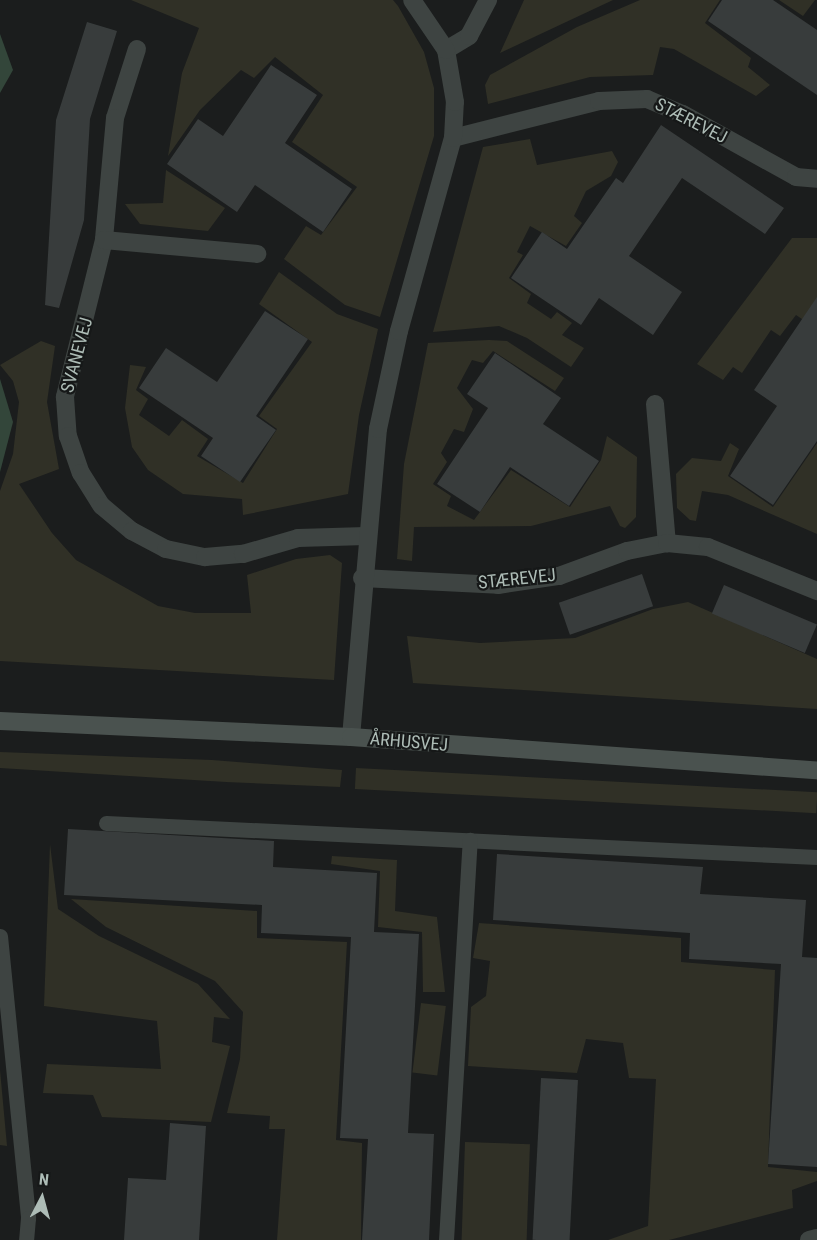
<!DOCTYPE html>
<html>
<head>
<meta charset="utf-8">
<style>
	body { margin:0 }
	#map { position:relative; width:817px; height:1240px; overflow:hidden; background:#1b1d1d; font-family:"Roboto Condensed",sans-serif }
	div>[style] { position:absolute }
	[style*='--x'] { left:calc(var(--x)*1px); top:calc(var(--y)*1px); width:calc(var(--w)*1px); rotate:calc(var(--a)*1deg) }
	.green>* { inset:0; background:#303026; transform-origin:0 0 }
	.water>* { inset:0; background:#33463a }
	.building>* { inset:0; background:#383c3c; transform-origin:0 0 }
	.lane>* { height:15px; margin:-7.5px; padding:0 7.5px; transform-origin:7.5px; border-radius:7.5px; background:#3e4442 }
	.street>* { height:18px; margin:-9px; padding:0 9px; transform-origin:9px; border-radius:9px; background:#3e4442 }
	.secondary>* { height:18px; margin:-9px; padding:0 9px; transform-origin:9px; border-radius:9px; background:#4a524f }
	span { translate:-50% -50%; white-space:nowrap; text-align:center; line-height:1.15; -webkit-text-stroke:4.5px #161818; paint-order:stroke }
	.street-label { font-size:18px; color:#adbcb6 }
	.north { position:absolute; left:12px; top:1168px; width:60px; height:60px; -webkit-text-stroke:4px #161818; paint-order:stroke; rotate:6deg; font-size:16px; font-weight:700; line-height:24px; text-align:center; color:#adbcb6 }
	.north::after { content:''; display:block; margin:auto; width:21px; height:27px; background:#adbcb6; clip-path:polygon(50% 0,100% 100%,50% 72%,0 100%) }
</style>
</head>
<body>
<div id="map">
	<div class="green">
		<i style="clip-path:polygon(131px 0,393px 0,398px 6px,424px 52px,434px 88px,434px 136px,380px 317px,345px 305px,284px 259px,306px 226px,321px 235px,357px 187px,292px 142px,323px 95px,275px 57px,254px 78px,241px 70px,200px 110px,168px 156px,182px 73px,199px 28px)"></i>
		<i style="clip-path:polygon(524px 0,613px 0,500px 53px)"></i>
		<i style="clip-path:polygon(640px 0,720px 0,705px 23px,751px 58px,748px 67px,770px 85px,756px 96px,674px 49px,660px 47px,653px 75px,590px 77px,488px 104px,485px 85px,490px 75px,577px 27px)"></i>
		<i style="clip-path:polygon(779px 0,815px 0,803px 16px)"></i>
		<i style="clip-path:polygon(530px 139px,537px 165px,612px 151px,618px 162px,611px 176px,586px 191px,574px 216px,582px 223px,566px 246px,530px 226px,517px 252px,523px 255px,509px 278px,531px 294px,527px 303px,551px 319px,557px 312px,572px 323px,562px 335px,584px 348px,571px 367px,527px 338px,499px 326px,433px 332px,483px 147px)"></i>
		<i style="clip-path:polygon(166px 170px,225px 208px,208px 231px,140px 224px,125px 204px,163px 203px)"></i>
		<i style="clip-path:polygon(792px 238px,817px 238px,817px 329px,796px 315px,780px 336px,771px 330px,742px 373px,733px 367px,723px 380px,697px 364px)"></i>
		<i style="clip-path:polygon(279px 272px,337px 314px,378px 329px,359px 415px,348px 494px,243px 515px,242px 499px,183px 494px,148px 470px,132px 447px,125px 408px,130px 365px,146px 367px,136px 390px,148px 399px,139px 415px,169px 436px,182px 420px,208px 439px,197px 456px,243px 483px,277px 429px,259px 416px,312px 342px,259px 304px)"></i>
		<i style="clip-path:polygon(489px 340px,507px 341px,564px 378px,555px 391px,493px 351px,483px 363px,472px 360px,457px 388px,473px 409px,464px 432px,454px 429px,441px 453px,447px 462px,433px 484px,451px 496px,447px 506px,474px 520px,511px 470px,570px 507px,601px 460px,607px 436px,637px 457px,636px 517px,625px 528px,620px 526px,610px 506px,531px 526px,414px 527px,412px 561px,397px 559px,404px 464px,428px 343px)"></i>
		<i style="clip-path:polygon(41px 341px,55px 346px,47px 402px,59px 469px,19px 484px,52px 533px,76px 560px,158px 606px,195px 613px,251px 613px,247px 575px,296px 559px,330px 555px,342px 563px,334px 680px,0 661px,0 491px,13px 454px,19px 402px,13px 381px,0 365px)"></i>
		<i style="clip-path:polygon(730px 443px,739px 449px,728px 476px,773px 507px,817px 443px,817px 534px,728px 495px,702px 491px,696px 521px,690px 520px,677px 508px,676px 474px,692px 458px,721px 461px)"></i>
		<i style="clip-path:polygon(688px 602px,817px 659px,817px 709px,413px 683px,407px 636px,480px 643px,575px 638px,653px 609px)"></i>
		<i style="clip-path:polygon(0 752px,212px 760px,342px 770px,340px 787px,226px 782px,0 768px)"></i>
		<i style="left:356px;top:768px;width:462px;height:21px;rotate:3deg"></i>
		<i style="clip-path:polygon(50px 844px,58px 909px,99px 936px,198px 984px,230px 1019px,214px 1017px,212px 1042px,230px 1046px,211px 1122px,102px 1117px,93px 1095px,43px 1093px,47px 1064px,161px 1069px,157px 1021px,44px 1006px)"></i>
		<i style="clip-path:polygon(332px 856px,397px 860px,395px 911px,437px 917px,445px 992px,423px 992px,422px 932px,378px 927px,380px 871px,331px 864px)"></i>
		<i style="clip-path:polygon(71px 899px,257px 911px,257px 938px,347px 942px,336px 1140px,362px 1143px,361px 1240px,277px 1240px,285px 1129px,269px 1129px,270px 1116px,227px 1113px,240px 1059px,243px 1012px,215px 981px,106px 927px)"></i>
		<i style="clip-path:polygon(479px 923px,681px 938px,681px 962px,775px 970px,768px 1167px,817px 1172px,817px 1181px,792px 1190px,793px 1208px,669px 1240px,608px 1240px,648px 1226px,656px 1079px,629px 1078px,623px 1043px,586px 1039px,577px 1073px,468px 1066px,471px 1007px,486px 996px,490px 961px,473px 958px)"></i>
		<i style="left:421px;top:1003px;width:25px;height:70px;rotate:7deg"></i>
		<i style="clip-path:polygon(0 1070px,7px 1146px,0 1145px)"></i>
		<i style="left:465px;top:1142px;width:65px;height:98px;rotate:2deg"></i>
	</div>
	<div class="water">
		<i style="clip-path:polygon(0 34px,13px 70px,0 93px)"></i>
		<i style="clip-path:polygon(0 379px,13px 422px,0 472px)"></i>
	</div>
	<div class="building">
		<i style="clip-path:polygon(722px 0,773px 0,817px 30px,817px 95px,708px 21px)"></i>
		<i style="clip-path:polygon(87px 22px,117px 31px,90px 119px,84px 220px,59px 308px,45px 305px,56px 120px)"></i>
		<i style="clip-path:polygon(271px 65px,317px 95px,285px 143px,352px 189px,323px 232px,255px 185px,237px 212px,167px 164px,198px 119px,223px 136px)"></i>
		<i style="clip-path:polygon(661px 125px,784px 208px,765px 234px,682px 178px,629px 256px,682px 292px,653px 335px,599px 298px,581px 325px,511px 278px,542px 232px,567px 249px,616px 178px,623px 183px)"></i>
		<i style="clip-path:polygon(817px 297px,817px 441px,773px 505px,730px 476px,777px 406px,754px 390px)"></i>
		<i style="clip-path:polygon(265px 311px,308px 339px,256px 416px,276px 430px,240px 482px,201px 456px,213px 438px,139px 388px,166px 348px,217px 382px)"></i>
		<i style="clip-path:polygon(495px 353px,561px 398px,543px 424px,599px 461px,569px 506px,510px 467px,480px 512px,437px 484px,488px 408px,467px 394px)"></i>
		<i style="left:642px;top:574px;width:34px;height:88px;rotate:71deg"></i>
		<i style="left:724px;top:585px;width:101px;height:31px;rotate:23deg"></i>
		<i style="clip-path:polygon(68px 829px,274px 841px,273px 867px,377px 873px,374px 932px,419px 934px,408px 1133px,434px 1134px,429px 1240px,362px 1240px,368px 1139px,340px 1138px,351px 937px,261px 933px,262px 905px,64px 895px)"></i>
		<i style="clip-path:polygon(497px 854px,703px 867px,700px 894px,806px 900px,802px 957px,817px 958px,817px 1167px,768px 1164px,781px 964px,689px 959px,690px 933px,493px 920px)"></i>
		<i style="left:541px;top:1078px;width:37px;height:162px;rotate:3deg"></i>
		<i style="clip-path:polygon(170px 1123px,206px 1126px,199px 1240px,124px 1240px,128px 1178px,166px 1180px)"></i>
	</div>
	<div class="lane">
		<i style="--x:106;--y:823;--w:712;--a:2.74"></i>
		<i style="--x:0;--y:936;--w:283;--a:84.3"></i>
		<i style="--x:28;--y:1218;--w:22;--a:95"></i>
		<i style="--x:446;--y:1240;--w:401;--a:-86.6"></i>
	</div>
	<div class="street">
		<i style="--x:137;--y:49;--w:72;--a:107.7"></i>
		<i style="--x:115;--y:118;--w:122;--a:95.2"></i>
		<i style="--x:104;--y:240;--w:162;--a:104"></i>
		<i style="--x:65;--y:397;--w:39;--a:86"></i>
		<i style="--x:68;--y:436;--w:39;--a:71"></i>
		<i style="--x:81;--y:473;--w:39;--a:58"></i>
		<i style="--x:102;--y:506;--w:39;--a:40"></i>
		<i style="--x:132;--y:531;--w:38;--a:28"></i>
		<i style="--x:166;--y:549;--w:40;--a:12"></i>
		<i style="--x:205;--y:557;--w:38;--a:-5"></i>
		<i style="--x:243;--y:554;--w:57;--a:-16.2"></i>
		<i style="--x:298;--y:538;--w:68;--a:-1.7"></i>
		<i style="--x:446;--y:50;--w:27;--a:-31"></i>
		<i style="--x:469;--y:36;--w:41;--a:-62.2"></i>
		<i style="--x:453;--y:138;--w:151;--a:-14.2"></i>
		<i style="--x:599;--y:101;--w:48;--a:-2.4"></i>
		<i style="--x:647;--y:99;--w:39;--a:23"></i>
		<i style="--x:683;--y:114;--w:129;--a:29.1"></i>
		<i style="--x:796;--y:177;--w:21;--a:5"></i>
		<i style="--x:104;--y:240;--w:154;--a:5.2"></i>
		<i style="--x:655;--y:404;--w:140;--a:85.1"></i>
		<i style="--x:362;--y:578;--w:136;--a:2.9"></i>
		<i style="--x:498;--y:585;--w:62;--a:-8.4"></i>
		<i style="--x:559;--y:576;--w:72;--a:-20.2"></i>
		<i style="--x:627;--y:551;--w:41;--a:-11.3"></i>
		<i style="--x:667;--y:543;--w:41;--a:5.6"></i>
		<i style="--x:708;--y:547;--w:118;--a:22"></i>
		<i style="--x:351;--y:737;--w:309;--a:-85"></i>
		<i style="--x:378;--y:429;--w:100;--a:-77.9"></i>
		<i style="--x:399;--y:331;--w:200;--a:-74.4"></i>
		<i style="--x:453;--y:138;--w:36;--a:-87"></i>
		<i style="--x:455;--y:102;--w:53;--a:-99.8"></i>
		<i style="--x:446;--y:50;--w:60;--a:-124.2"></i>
		<i style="--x:809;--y:1240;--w:8;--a:-14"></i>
	</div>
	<div class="secondary">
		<i style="--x:0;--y:721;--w:351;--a:2.6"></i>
		<i style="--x:351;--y:737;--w:467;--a:4.1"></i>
	</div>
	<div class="street-label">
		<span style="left:691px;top:121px;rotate:27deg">STÆREVEJ</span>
		<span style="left:77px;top:355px;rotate:-75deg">SVANEVEJ</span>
		<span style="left:517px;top:579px;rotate:-6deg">STÆREVEJ</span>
		<span style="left:409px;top:742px;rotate:5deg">ÅRHUSVEJ</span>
	</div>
	<div class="north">N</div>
</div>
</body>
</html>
